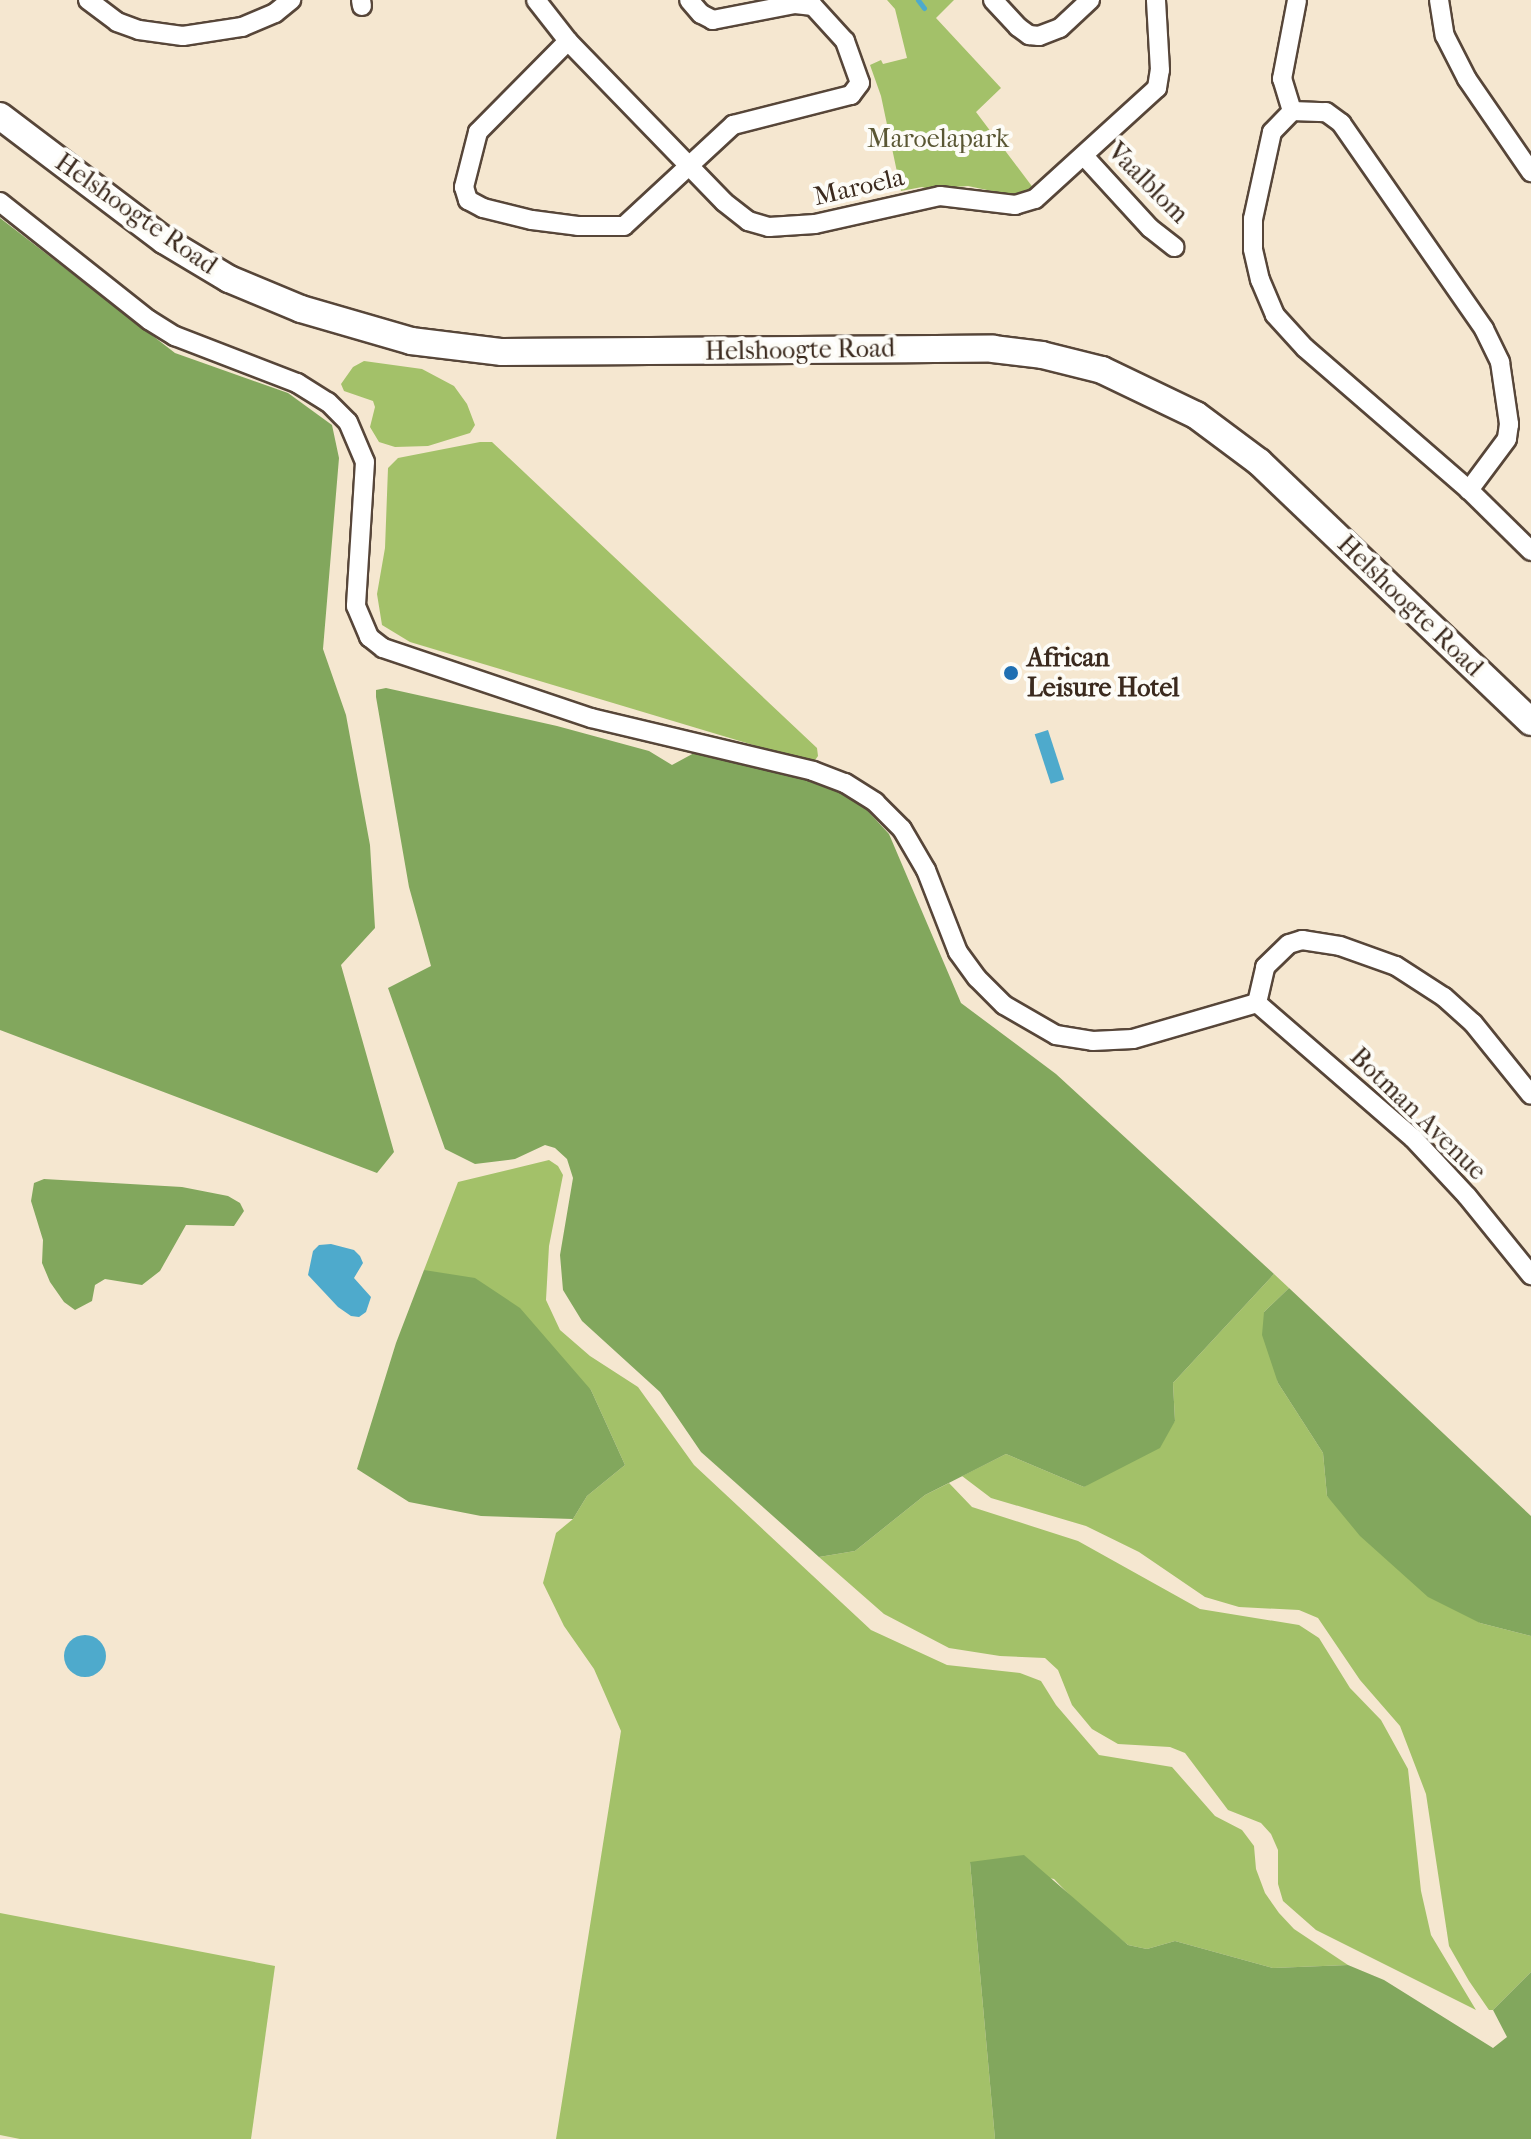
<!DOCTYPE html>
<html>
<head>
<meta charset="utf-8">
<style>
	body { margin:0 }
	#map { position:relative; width:1531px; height:2139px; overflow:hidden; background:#f5e7d0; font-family:"IM FELL French Canon",serif }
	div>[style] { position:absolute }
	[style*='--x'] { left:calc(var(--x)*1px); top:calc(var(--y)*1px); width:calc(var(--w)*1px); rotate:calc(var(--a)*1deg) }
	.green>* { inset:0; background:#a3c169 }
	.forest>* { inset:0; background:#82a75d }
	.water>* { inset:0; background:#4eaacc; transform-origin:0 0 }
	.round { border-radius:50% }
	.stream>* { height:5px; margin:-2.5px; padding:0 2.5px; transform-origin:2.5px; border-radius:2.5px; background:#4eaacc }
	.roads { filter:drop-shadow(2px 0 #574639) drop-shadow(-2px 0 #574639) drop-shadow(0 2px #574639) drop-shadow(0 -2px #574639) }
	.street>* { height:18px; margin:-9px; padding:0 9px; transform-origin:9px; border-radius:9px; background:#fff }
	.secondary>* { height:26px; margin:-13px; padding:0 13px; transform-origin:13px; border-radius:13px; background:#fff }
	.dots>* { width:22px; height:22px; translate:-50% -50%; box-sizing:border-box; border:4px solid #fdfcf7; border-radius:50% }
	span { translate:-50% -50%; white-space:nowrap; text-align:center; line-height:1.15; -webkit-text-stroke:8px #fdfcf7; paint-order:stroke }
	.park-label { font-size:26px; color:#5a5734 }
	.street-label { font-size:26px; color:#3b2a1e }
	.poi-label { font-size:26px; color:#3b2a1e; font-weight:700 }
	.left { translate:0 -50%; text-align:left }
</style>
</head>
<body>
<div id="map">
	<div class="green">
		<i style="clip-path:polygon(887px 0,954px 0,936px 18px,1001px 88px,976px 112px,1034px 189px,1020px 197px,968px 186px,928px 189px,922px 187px,901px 191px,881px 96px,870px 65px,881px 60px,883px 64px,907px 58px,895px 9px)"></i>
		<i style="clip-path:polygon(364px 361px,422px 369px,454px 386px,467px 404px,475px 425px,470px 433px,428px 446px,395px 447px,379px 442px,370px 427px,375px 407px,373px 401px,344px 391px,341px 384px,353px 367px)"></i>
		<i style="clip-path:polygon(480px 442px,492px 442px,817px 748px,818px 756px,813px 763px,410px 642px,382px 625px,377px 594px,385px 548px,388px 468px,398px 458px)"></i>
		<i style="clip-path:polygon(549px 1160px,558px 1166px,563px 1175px,549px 1246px,546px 1300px,560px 1330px,590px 1356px,638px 1387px,694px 1465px,871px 1630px,947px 1665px,1020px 1673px,1041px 1681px,1056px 1705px,1099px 1755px,1172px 1767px,1215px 1816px,1242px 1830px,1254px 1846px,1256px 1869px,1265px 1893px,1279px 1913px,1294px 1929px,1348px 1965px,1273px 1968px,1175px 1941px,1147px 1949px,1128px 1945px,1083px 1909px,1054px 1879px,970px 1862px,995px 2139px,556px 2139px,621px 1731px,594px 1669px,564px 1626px,543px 1583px,556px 1533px,573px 1519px,587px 1496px,625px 1465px,591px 1390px,424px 1270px,458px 1182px)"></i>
		<i style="clip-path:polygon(1274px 1274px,1289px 1288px,1264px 1312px,1278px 1383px,1323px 1453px,1327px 1496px,1480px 1623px,1531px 1636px,1531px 1972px,1493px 2010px,1489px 2010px,1469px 1981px,1449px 1946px,1426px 1794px,1400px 1726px,1360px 1680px,1318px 1618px,1299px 1610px,1239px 1607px,1205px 1597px,1139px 1552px,1086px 1526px,991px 1498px,962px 1476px,1006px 1454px,1084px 1487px,1175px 1421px,1173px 1383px)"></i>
		<i style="clip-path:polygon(949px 1483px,972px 1507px,1078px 1541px,1200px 1609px,1299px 1625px,1319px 1638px,1350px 1688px,1381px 1720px,1408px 1769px,1421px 1891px,1431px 1935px,1476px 2010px,1316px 1930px,1283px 1901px,1278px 1884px,1278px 1850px,1271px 1834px,1261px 1823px,1228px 1810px,1185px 1753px,1170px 1747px,1118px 1744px,1092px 1729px,1072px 1705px,1058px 1670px,1045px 1658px,1000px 1656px,949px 1648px,884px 1614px,819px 1557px,855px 1551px,925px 1495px)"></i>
		<i style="clip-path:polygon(0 1913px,275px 1966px,251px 2139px,20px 2139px,0 2135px)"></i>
	</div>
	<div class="forest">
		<i style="clip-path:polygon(0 218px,175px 353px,288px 393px,332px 425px,339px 458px,323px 649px,346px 715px,370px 845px,375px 928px,341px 965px,394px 1152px,377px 1173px,0 1030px)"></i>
		<i style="clip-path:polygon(386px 688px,557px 726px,649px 751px,672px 765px,696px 752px,791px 773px,854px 796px,889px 834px,961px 1003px,1056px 1074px,1274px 1274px,1173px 1383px,1175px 1421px,1160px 1448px,1084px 1487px,1006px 1454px,925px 1495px,855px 1551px,819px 1557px,701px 1452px,660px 1392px,582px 1321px,563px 1290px,560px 1255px,573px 1178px,567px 1159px,555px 1148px,545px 1145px,515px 1159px,475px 1164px,445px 1149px,388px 988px,431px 966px,409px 887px,376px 697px,376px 690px)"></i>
		<i style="clip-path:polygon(44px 1179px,182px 1187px,228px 1196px,240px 1203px,244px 1211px,234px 1226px,186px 1225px,160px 1271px,142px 1285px,105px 1279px,95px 1285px,92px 1301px,75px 1310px,64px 1302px,50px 1282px,42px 1263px,43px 1240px,31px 1201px,34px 1183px)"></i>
		<i style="clip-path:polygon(424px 1270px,475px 1278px,520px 1308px,591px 1390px,625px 1465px,587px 1496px,573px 1519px,481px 1516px,409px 1502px,357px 1469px,396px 1343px)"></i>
		<i style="clip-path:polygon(1289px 1288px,1531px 1516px,1531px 1636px,1480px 1623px,1428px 1597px,1360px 1536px,1327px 1496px,1323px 1453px,1278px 1383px,1262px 1335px,1264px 1312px)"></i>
		<i style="clip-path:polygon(1024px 1855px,1128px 1945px,1147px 1949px,1175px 1941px,1273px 1968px,1348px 1965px,1384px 1980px,1493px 2048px,1507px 2037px,1493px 2010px,1531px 1972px,1531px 2139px,995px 2139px,970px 1862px)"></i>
	</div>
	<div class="water">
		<i style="left:1048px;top:730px;width:52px;height:14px;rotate:72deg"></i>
		<i style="clip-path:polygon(331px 1244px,354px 1250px,360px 1256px,363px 1263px,354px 1278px,371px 1297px,366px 1312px,359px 1317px,351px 1316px,338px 1307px,308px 1275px,313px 1251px,319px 1245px)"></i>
		<i class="round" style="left:64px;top:1635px;width:42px;height:42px"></i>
	</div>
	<div class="stream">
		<i style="--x:918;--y:0;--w:10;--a:53"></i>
	</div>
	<div class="roads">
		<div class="street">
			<i style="--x:88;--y:0;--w:36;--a:37"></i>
			<i style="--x:117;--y:22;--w:23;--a:20"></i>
			<i style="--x:139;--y:30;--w:44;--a:7.8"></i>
			<i style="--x:183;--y:36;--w:60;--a:-8.7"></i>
			<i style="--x:242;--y:27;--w:36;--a:-23"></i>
			<i style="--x:275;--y:13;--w:21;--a:-39"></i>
			<i style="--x:361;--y:0;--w:6;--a:81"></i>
			<i style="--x:536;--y:0;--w:52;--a:52"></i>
			<i style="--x:568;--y:41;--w:224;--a:45.9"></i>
			<i style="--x:724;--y:202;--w:31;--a:38"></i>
			<i style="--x:748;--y:221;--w:22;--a:16"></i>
			<i style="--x:769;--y:227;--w:46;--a:-3.7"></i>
			<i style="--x:815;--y:224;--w:128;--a:-12.6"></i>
			<i style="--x:940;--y:196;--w:76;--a:6.8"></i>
			<i style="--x:1015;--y:205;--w:21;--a:-17"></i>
			<i style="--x:1035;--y:199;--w:165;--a:-42.3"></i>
			<i style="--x:1157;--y:88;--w:18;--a:-81"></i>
			<i style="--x:1160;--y:70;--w:70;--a:-93.3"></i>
			<i style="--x:993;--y:0;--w:37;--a:47"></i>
			<i style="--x:1018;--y:27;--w:14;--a:36"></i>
			<i style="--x:1029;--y:35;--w:10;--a:6"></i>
			<i style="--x:1039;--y:36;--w:22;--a:-21"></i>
			<i style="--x:1060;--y:28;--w:41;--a:-43"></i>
			<i style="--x:1439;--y:0;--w:36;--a:81"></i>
			<i style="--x:1445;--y:36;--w:48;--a:62.9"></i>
			<i style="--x:1467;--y:79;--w:113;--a:55.5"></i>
			<i style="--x:568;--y:41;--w:128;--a:134.7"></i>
			<i style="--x:478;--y:132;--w:57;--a:104.3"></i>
			<i style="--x:464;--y:187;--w:14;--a:73"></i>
			<i style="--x:468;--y:200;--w:17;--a:28"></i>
			<i style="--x:483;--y:208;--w:50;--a:13.8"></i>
			<i style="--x:532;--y:220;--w:46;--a:7.4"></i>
			<i style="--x:578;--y:226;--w:46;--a:0"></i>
			<i style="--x:624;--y:226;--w:149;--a:-42.8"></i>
			<i style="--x:733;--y:125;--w:122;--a:-14.3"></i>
			<i style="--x:851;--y:95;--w:15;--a:-53"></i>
			<i style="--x:860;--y:83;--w:45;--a:-109.7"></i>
			<i style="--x:845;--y:41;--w:47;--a:-132.4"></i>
			<i style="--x:813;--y:6;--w:18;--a:-174"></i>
			<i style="--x:795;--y:4;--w:84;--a:169"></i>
			<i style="--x:713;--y:20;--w:13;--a:-153"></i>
			<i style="--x:701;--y:14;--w:18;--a:-131"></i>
			<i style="--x:1292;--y:111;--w:34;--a:2"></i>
			<i style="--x:1326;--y:112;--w:19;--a:36"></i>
			<i style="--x:1341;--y:123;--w:251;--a:55.2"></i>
			<i style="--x:1484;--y:329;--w:37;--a:64"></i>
			<i style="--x:1500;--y:362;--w:63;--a:81.7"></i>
			<i style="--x:1509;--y:424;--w:15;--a:98"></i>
			<i style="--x:1507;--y:439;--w:64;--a:126.7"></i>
			<i style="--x:1469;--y:490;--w:217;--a:-139.1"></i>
			<i style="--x:1305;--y:348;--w:45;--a:-132.3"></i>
			<i style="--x:1275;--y:315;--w:38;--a:-113"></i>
			<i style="--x:1260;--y:280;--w:32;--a:-103"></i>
			<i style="--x:1253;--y:249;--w:30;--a:-90"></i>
			<i style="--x:1253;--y:219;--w:89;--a:-77.7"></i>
			<i style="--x:1272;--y:132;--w:29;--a:-46"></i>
			<i style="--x:1292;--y:111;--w:34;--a:-107"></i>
			<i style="--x:1282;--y:79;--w:80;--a:-79.2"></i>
			<i style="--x:1084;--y:156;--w:98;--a:47.5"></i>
			<i style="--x:1150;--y:228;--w:31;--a:38"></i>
			<i style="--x:0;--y:202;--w:190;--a:38.4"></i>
			<i style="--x:149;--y:320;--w:31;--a:32"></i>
			<i style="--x:175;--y:336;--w:131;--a:21.1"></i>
			<i style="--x:297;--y:383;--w:36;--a:32"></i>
			<i style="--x:328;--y:402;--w:28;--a:45"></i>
			<i style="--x:348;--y:422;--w:43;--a:67"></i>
			<i style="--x:365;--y:462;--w:144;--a:93.6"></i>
			<i style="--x:356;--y:606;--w:34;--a:67"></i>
			<i style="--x:369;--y:637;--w:18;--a:38"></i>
			<i style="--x:383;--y:648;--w:219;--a:18.6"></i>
			<i style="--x:591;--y:718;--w:228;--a:13.4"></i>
			<i style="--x:813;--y:771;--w:34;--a:21"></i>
			<i style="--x:845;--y:783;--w:36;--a:32"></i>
			<i style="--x:875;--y:802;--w:38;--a:45"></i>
			<i style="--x:902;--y:829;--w:48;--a:59.7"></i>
			<i style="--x:926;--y:870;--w:88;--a:68.7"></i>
			<i style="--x:958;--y:952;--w:32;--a:54"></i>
			<i style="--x:977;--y:978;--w:38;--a:45"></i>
			<i style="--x:1004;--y:1005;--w:60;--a:30"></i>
			<i style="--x:1056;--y:1035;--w:37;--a:9"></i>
			<i style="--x:1093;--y:1041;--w:40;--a:-2.9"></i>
			<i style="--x:1133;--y:1039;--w:129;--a:-16.2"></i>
			<i style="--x:1469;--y:490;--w:87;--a:44.5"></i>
			<i style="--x:1257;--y:1003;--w:206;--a:40.9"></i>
			<i style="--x:1413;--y:1138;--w:79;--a:47"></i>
			<i style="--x:1467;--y:1196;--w:102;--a:51"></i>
			<i style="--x:1257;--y:1003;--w:37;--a:-77"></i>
			<i style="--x:1265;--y:967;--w:33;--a:-44"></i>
			<i style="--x:1289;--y:944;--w:14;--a:-17"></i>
			<i style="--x:1302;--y:940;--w:38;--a:9"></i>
			<i style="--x:1340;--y:946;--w:59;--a:19.7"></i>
			<i style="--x:1396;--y:966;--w:57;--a:32.9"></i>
			<i style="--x:1444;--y:997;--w:39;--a:42"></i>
			<i style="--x:1473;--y:1023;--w:92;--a:51.1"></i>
		</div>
		<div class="secondary">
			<i style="--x:0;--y:116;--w:206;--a:37.1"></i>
			<i style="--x:164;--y:240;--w:76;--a:31"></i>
			<i style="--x:229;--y:279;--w:78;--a:22.6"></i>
			<i style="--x:301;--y:309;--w:115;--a:16.2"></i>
			<i style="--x:411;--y:341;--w:92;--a:6.9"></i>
			<i style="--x:502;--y:352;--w:491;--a:-0.4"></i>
			<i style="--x:993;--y:349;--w:49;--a:7"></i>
			<i style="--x:1042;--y:355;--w:62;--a:14"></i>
			<i style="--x:1102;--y:370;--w:104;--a:25.6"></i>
			<i style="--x:1196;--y:415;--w:79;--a:36.7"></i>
			<i style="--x:1259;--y:462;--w:376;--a:43.7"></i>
		</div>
	</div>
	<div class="dots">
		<i style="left:1011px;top:673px;background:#1f6fb2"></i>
	</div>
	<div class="park-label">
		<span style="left:938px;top:139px">Maroelapark</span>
	</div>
	<div class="street-label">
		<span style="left:1148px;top:183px;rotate:45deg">Vaalblom</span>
		<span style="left:859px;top:187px;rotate:-13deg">Maroela</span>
		<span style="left:136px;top:214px;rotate:35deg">Helshoogte Road</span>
		<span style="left:800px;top:350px;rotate:-1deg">Helshoogte Road</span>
		<span style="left:1410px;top:606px;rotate:44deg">Helshoogte Road</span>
		<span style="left:1418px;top:1114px;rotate:44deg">Botman Avenue</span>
	</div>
	<div class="poi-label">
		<span class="left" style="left:1027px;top:673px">African<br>Leisure Hotel</span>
	</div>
</div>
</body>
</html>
